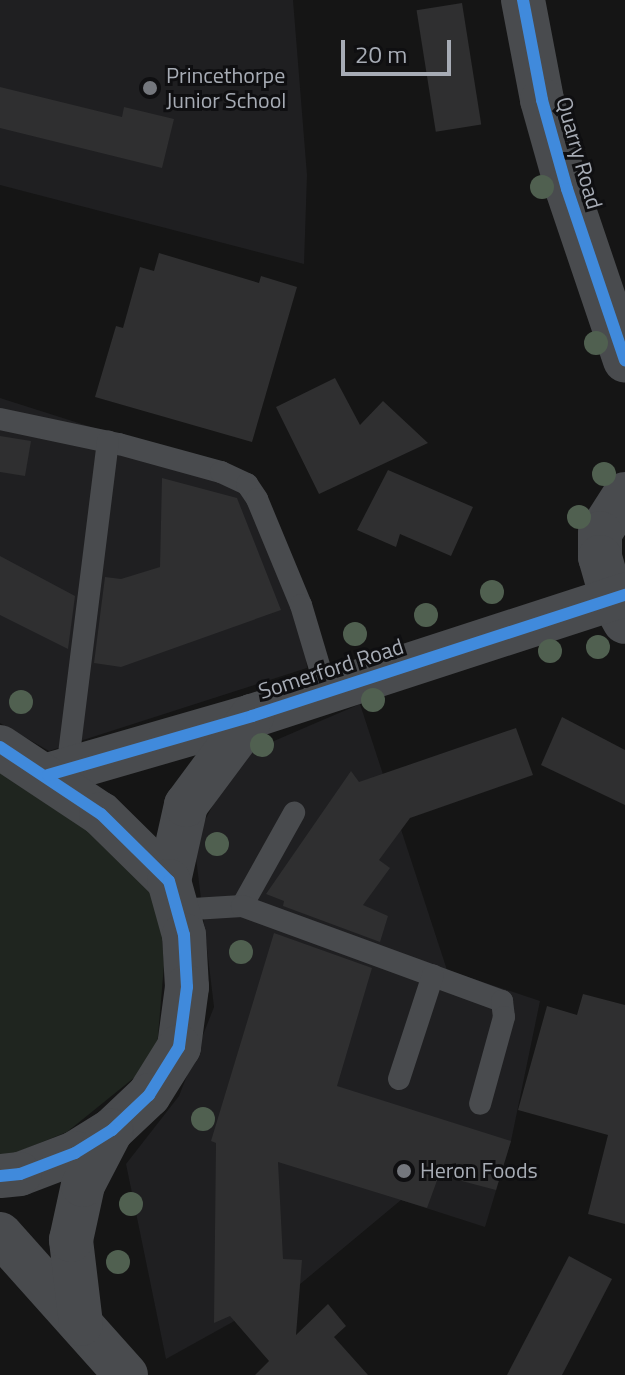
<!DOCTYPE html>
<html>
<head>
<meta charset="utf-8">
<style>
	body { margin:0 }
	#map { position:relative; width:625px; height:1375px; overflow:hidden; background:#151515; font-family:"Titillium Web",sans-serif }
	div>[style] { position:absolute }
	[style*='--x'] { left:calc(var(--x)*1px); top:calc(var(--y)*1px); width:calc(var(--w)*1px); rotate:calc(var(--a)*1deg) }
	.built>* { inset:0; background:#1f1f21 }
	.green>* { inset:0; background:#1f251f }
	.building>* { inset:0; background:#2f2f30; transform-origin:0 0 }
	.service>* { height:22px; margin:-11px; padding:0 11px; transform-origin:11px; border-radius:11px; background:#494b4e }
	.minor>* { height:44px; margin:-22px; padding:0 22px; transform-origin:22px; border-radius:22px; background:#494b4e }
	.tertiary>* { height:44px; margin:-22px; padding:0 22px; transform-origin:22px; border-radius:22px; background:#494b4e }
	.cycleway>* { height:12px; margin:-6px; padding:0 6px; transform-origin:6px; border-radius:6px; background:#408adc }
	.trees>* { width:24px; height:24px; margin:-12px; border-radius:50%; background:#506050 }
	.dots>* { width:22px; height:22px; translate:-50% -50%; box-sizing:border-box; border:4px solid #0f0f11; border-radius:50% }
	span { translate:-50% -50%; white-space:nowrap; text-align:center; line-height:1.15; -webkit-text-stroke:6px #0f0f11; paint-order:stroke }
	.poi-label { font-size:22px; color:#a7acb5 }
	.left { translate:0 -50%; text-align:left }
	.street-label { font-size:22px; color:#a7acb5 }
	.scale { position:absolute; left:341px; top:40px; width:110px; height:36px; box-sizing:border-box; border:4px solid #a7acb5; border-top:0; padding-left:10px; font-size:24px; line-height:28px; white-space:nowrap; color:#a7acb5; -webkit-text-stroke:6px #0f0f11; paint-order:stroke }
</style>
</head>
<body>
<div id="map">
	<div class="built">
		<i style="clip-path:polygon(0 0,293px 0,307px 175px,304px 264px,0 185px)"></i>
		<i style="clip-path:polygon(0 398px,245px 476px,305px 644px,307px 668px,49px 751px,0 723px)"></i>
		<i style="clip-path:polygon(360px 704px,447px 970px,540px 1001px,511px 1141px,485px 1227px,401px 1200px,299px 1285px,166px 1359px,126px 1164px,179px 1096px,214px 1007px,194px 841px,239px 756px)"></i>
	</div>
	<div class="green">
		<i style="clip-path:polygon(0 765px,71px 813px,158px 886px,164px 965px,156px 1060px,67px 1132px,0 1159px)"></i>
	</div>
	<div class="building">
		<i style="left:462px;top:3px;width:123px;height:46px;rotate:81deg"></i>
		<i style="clip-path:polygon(0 87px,122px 117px,124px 107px,174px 119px,162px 168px,0 128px)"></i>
		<i style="clip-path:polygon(159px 253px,259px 283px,261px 276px,297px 287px,252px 442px,95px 397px,116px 326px,123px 328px,140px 267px,154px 271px)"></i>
		<i style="clip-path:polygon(335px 378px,360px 425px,383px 401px,428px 443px,319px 494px,276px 407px)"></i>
		<i style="clip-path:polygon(0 436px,31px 441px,25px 476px,0 472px)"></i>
		<i style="clip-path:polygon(388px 470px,473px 507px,451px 556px,400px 534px,396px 547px,357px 530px)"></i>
		<i style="clip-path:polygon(162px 478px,237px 498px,281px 610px,121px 667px,94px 663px,105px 577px,121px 579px,160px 567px)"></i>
		<i style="clip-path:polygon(0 556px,75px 596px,68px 649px,0 615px)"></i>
		<i style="clip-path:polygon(562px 717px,625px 750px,625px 805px,541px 765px)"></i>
		<i style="clip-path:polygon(516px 728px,533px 775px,410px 818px,379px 860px,390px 868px,363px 905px,388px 916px,380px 942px,283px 906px,284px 901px,266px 894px,351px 771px,359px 782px)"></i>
		<i style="clip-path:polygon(274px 933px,372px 968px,337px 1086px,511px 1141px,496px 1190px,439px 1175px,427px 1208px,278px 1162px,283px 1259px,302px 1260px,296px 1335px,328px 1304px,346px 1326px,334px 1337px,368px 1375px,255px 1375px,269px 1361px,230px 1316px,214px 1323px,216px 1143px,211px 1141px)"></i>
		<i style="clip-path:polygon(583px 994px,625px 1005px,625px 1224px,588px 1214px,608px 1135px,518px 1110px,547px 1006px,577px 1015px)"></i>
		<i style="clip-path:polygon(569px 1256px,612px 1279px,562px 1375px,507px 1375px)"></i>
	</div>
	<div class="service">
		<i style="--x:0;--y:419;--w:122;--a:11.9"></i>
		<i style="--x:119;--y:444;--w:106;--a:15.4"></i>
		<i style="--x:221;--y:472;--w:29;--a:25"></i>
		<i style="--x:247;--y:484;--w:18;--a:56"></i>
		<i style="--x:257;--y:499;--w:115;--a:67.5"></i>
		<i style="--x:301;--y:605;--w:91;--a:73.4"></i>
		<i style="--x:67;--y:770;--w:331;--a:-82.9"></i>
		<i style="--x:242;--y:906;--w:107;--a:-60.8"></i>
		<i style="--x:177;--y:910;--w:65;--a:-3.5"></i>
		<i style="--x:242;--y:906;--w:277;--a:20.1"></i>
		<i style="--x:502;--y:1001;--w:16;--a:83"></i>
		<i style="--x:504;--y:1017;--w:90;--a:105.4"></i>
		<i style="--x:399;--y:1079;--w:109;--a:-71.9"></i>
	</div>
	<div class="minor">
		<i style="--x:523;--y:0;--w:102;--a:79.2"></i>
		<i style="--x:542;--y:100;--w:92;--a:74.3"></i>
		<i style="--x:567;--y:189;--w:181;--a:71.3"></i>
		<i style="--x:625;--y:494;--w:46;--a:122.7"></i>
		<i style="--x:600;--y:533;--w:24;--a:90"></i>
		<i style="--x:600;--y:557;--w:44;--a:74.1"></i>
		<i style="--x:612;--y:599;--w:26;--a:61"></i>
		<i style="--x:48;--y:775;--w:212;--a:-16.1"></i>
		<i style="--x:252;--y:716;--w:392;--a:-18"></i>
		<i style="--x:169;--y:881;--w:78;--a:-77.4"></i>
		<i style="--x:186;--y:805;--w:111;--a:-53.4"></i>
	</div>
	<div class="tertiary">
		<i style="--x:0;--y:747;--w:121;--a:33.6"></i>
		<i style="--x:101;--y:814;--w:95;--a:44.6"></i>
		<i style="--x:169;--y:881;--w:56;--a:74.5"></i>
		<i style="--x:184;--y:935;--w:52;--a:86.7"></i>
		<i style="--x:187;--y:987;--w:61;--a:97.6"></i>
		<i style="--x:179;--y:1047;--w:57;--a:122"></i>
		<i style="--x:149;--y:1095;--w:51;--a:136.6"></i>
		<i style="--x:112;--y:1130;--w:44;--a:148.1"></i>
		<i style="--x:75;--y:1153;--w:59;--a:159.1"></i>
		<i style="--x:20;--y:1174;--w:20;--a:174"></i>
		<i style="--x:0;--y:1234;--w:189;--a:48.2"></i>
		<i style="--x:81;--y:1324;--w:85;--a:-96.8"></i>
		<i style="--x:71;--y:1240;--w:56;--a:-77.7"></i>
		<i style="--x:83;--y:1185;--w:61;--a:-62.6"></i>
	</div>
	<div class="cycleway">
		<i style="--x:523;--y:0;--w:102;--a:79.2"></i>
		<i style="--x:542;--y:100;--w:92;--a:74.3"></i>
		<i style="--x:567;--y:189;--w:181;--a:71.3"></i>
		<i style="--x:0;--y:747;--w:121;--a:33.6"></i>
		<i style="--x:101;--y:814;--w:95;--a:44.6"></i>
		<i style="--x:169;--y:881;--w:56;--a:74.5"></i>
		<i style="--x:184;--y:935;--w:52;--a:86.7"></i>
		<i style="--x:187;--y:987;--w:61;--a:97.6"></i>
		<i style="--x:179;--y:1047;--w:57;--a:122"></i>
		<i style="--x:149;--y:1095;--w:51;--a:136.6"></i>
		<i style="--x:112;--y:1130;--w:44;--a:148.1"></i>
		<i style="--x:75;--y:1153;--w:59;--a:159.1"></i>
		<i style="--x:20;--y:1174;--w:20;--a:174"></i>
		<i style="--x:48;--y:775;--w:212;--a:-16.1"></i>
		<i style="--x:252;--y:716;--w:392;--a:-18"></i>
	</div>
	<div class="trees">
		<i style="left:542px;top:187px"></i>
		<i style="left:596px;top:343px"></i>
		<i style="left:604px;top:474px"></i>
		<i style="left:579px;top:517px"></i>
		<i style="left:492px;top:592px"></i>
		<i style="left:426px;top:615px"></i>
		<i style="left:355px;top:634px"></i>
		<i style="left:598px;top:647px"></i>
		<i style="left:550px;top:651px"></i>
		<i style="left:373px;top:700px"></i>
		<i style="left:21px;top:702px"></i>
		<i style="left:262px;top:745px"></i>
		<i style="left:217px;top:844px"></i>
		<i style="left:241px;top:952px"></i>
		<i style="left:203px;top:1119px"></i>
		<i style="left:131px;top:1204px"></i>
		<i style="left:118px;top:1262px"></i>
	</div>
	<div class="dots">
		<i style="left:150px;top:88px;background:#74777d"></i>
		<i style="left:404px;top:1171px;background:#74777d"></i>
	</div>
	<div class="poi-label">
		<span class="left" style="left:166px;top:88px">Princethorpe<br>Junior School</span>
		<span class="left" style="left:420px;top:1171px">Heron Foods</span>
	</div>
	<div class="street-label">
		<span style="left:579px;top:153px;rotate:74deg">Quarry Road</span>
		<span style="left:331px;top:669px;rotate:-18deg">Somerford Road</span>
	</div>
	<div class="scale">20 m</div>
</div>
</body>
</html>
